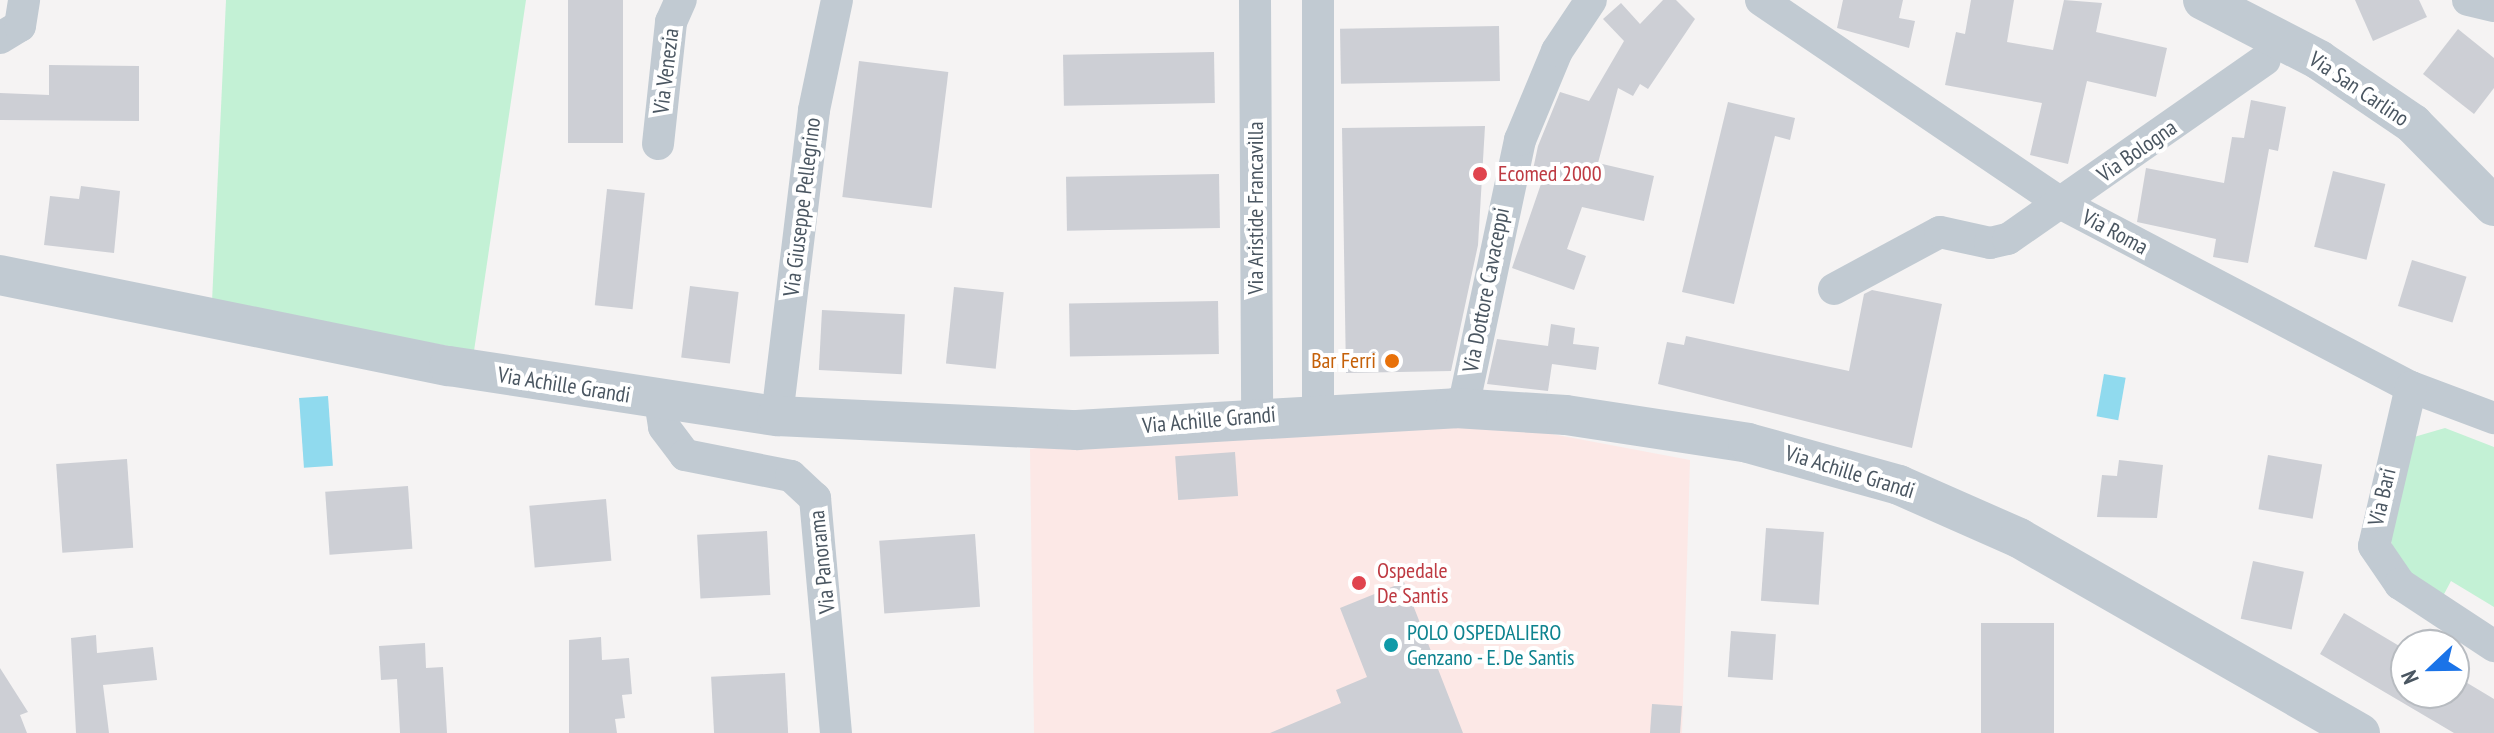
<!DOCTYPE html>
<html>
<head>
<meta charset="utf-8">
<style>
	body { margin:0 }
	#map { position:relative; width:2494px; height:733px; overflow:hidden; background:#f5f3f3; font-family:"PT Sans Narrow",sans-serif }
	div>[style] { position:absolute }
	[style*='--x'] { left:calc(var(--x)*1px); top:calc(var(--y)*1px); width:calc(var(--w)*1px); rotate:calc(var(--a)*1deg) }
	.medical>* { inset:0; background:#fce8e6 }
	.green>* { inset:0; background:#c3f1d5 }
	.water>* { inset:0; background:#90daee; transform-origin:0 0 }
	.building>* { inset:0; background:#cdcfd5; transform-origin:0 0 }
	.minor>* { height:32px; margin:-16px; padding:0 16px; transform-origin:16px; border-radius:16px; background:#c1cad2 }
	.tertiary>* { height:40px; margin:-20px; padding:0 20px; transform-origin:20px; border-radius:20px; background:#c1cad2 }
	.dots>* { width:22px; height:22px; translate:-50% -50%; box-sizing:border-box; border:4px solid #fff; border-radius:50% }
	span { translate:-50% -50%; white-space:nowrap; text-align:center; line-height:1.15; -webkit-text-stroke:8px #fff; paint-order:stroke }
	.street-label { font-size:22px; color:#4a5661 }
	.health-label { font-size:22px; color:#be3a42 }
	.left { translate:0 -50%; text-align:left }
	.food-label { font-size:22px; color:#c56008 }
	.right { translate:-100% -50%; text-align:right }
	.culture-label { font-size:22px; color:#0d838f }
	.north { position:absolute; left:2390px; top:629px; width:80px; height:80px; box-sizing:border-box; background:#fff; border:2px solid #b7bbc0; border-radius:50%; rotate:248deg; font-size:22px; font-weight:700; line-height:32px; text-align:center; color:#4a5661 }
	.north::after { content:''; display:block; margin:auto; width:28px; height:36px; background:#1a73e8; clip-path:polygon(50% 0,100% 100%,50% 72%,0 100%) }
</style>
</head>
<body>
<div id="map">
	<div class="medical">
		<i style="clip-path:polygon(1472px 419px,1690px 460px,1682px 733px,1034px 733px,1030px 449px,1124px 436px)"></i>
	</div>
	<div class="green">
		<i style="clip-path:polygon(226px 0,526px 0,474px 351px,212px 302px)"></i>
		<i style="clip-path:polygon(2445px 428px,2494px 447px,2494px 607px,2451px 581px,2443px 596px,2406px 576px,2394px 559px,2390px 535px,2414px 437px)"></i>
	</div>
	<div class="water">
		<i style="left:2104px;top:374px;width:22px;height:43px;rotate:10deg"></i>
		<i style="left:328px;top:396px;width:70px;height:29px;rotate:86deg"></i>
	</div>
	<div class="building">
		<i style="left:568px;top:0;width:55px;height:143px"></i>
		<i style="clip-path:polygon(1663px 0,1676px 0,1695px 19px,1648px 89px,1640px 84px,1633px 96px,1618px 88px,1598px 163px,1654px 176px,1644px 221px,1582px 207px,1567px 249px,1586px 256px,1574px 290px,1512px 268px,1542px 181px,1531px 179px,1538px 146px,1560px 92px,1589px 101px,1624px 41px,1603px 19px,1621px 3px,1640px 24px)"></i>
		<i style="clip-path:polygon(1843px 0,1903px 0,1899px 18px,1915px 21px,1909px 48px,1837px 28px)"></i>
		<i style="clip-path:polygon(1971px 0,2014px 0,2007px 42px,2053px 50px,2064px 0,2102px 3px,2096px 32px,2167px 48px,2156px 97px,2087px 81px,2068px 164px,2030px 155px,2042px 103px,1945px 85px,1956px 32px,1965px 34px)"></i>
		<i style="clip-path:polygon(2355px 0,2419px 0,2427px 17px,2373px 41px)"></i>
		<i style="left:1499px;top:26px;width:55px;height:159px;rotate:89deg"></i>
		<i style="clip-path:polygon(2458px 29px,2494px 58px,2494px 88px,2474px 114px,2423px 74px)"></i>
		<i style="left:1214px;top:52px;width:51px;height:151px;rotate:89deg"></i>
		<i style="left:859px;top:61px;width:90px;height:137px;rotate:7deg"></i>
		<i style="clip-path:polygon(49px 65px,139px 66px,139px 121px,0 120px,0 93px,49px 95px)"></i>
		<i style="clip-path:polygon(2251px 100px,2286px 107px,2278px 151px,2269px 149px,2248px 263px,2213px 257px,2216px 239px,2137px 222px,2146px 168px,2224px 183px,2232px 137px,2244px 138px)"></i>
		<i style="clip-path:polygon(1728px 102px,1795px 118px,1790px 140px,1775px 136px,1734px 304px,1682px 292px)"></i>
		<i style="clip-path:polygon(1485px 126px,1478px 245px,1451px 371px,1346px 373px,1342px 128px)"></i>
		<i style="left:2333px;top:171px;width:54px;height:78px;rotate:14deg"></i>
		<i style="left:1219px;top:174px;width:54px;height:153px;rotate:89deg"></i>
		<i style="clip-path:polygon(81px 186px,120px 191px,114px 253px,44px 245px,50px 196px,79px 199px)"></i>
		<i style="left:607px;top:189px;width:38px;height:117px;rotate:6deg"></i>
		<i style="left:2412px;top:260px;width:57px;height:48px;rotate:17deg"></i>
		<i style="left:690px;top:286px;width:49px;height:72px;rotate:7deg"></i>
		<i style="left:954px;top:287px;width:50px;height:77px;rotate:6deg"></i>
		<i style="clip-path:polygon(1872px 290px,1942px 304px,1912px 448px,1658px 384px,1667px 342px,1684px 345px,1686px 336px,1849px 371px,1864px 294px)"></i>
		<i style="left:1218px;top:301px;width:53px;height:149px;rotate:89deg"></i>
		<i style="left:822px;top:310px;width:83px;height:60px;rotate:3deg"></i>
		<i style="clip-path:polygon(1551px 324px,1575px 328px,1573px 344px,1599px 347px,1596px 370px,1552px 364px,1548px 391px,1487px 384px,1497px 339px,1548px 346px)"></i>
		<i style="left:1235px;top:452px;width:44px;height:60px;rotate:86deg"></i>
		<i style="left:2268px;top:455px;width:55px;height:55px;rotate:10deg"></i>
		<i style="left:127px;top:459px;width:89px;height:71px;rotate:86deg"></i>
		<i style="clip-path:polygon(2119px 460px,2163px 465px,2157px 518px,2097px 517px,2102px 475px,2117px 476px)"></i>
		<i style="left:408px;top:486px;width:63px;height:83px;rotate:86deg"></i>
		<i style="left:606px;top:499px;width:62px;height:77px;rotate:85deg"></i>
		<i style="left:1766px;top:528px;width:58px;height:73px;rotate:4deg"></i>
		<i style="left:767px;top:531px;width:64px;height:70px;rotate:87deg"></i>
		<i style="left:975px;top:534px;width:73px;height:96px;rotate:86deg"></i>
		<i style="left:2253px;top:561px;width:52px;height:59px;rotate:12deg"></i>
		<i style="clip-path:polygon(1404px 582px,1463px 733px,1270px 733px,1341px 703px,1336px 690px,1367px 677px,1340px 608px)"></i>
		<i style="clip-path:polygon(2344px 613px,2406px 650px,2406px 693px,2454px 693px,2454px 675px,2494px 699px,2494px 733px,2454px 733px,2320px 654px)"></i>
		<i style="left:1981px;top:623px;width:73px;height:110px"></i>
		<i style="left:1731px;top:631px;width:45px;height:46px;rotate:4deg"></i>
		<i style="clip-path:polygon(96px 635px,97px 653px,153px 647px,157px 680px,103px 685px,109px 733px,76px 733px,71px 638px)"></i>
		<i style="clip-path:polygon(601px 637px,602px 660px,629px 658px,632px 694px,622px 695px,625px 718px,615px 719px,617px 733px,569px 733px,569px 640px)"></i>
		<i style="clip-path:polygon(425px 643px,426px 668px,443px 667px,447px 733px,400px 733px,397px 679px,381px 680px,379px 646px)"></i>
		<i style="clip-path:polygon(0 668px,28px 712px,20px 715px,27px 733px,0 733px)"></i>
		<i style="left:785px;top:673px;width:60px;height:74px;rotate:87deg"></i>
		<i style="left:1652px;top:704px;width:30px;height:29px;rotate:4deg"></i>
	</div>
	<div class="minor">
		<i style="--x:1255;--y:0;--w:416;--a:89.7"></i>
		<i style="--x:1761;--y:0;--w:364;--a:34.1"></i>
		<i style="--x:2062;--y:204;--w:394;--a:27.7"></i>
		<i style="--x:2411;--y:387;--w:89;--a:20.5"></i>
		<i style="--x:2468;--y:0;--w:27;--a:13"></i>
		<i style="--x:0;--y:38;--w:23;--a:-31"></i>
		<i style="--x:20;--y:26;--w:26;--a:-81"></i>
		<i style="--x:658;--y:144;--w:123;--a:-83.9"></i>
		<i style="--x:671;--y:22;--w:24;--a:-66"></i>
		<i style="--x:1834;--y:289;--w:120;--a:-28.3"></i>
		<i style="--x:1940;--y:232;--w:51;--a:12.4"></i>
		<i style="--x:1990;--y:243;--w:18;--a:-13"></i>
		<i style="--x:2008;--y:239;--w:313;--a:-34.9"></i>
		<i style="--x:2411;--y:387;--w:163;--a:103.1"></i>
		<i style="--x:2374;--y:546;--w:46;--a:55.6"></i>
		<i style="--x:2400;--y:584;--w:113;--a:33.4"></i>
		<i style="--x:660;--y:401;--w:26;--a:81"></i>
		<i style="--x:664;--y:427;--w:35;--a:53"></i>
		<i style="--x:685;--y:455;--w:108;--a:11.2"></i>
		<i style="--x:791;--y:476;--w:33;--a:43"></i>
		<i style="--x:815;--y:498;--w:236;--a:84.9"></i>
		<i style="--x:1463;--y:408;--w:274;--a:-78"></i>
		<i style="--x:1520;--y:140;--w:96;--a:-67.4"></i>
		<i style="--x:1557;--y:51;--w:61;--a:-56.3"></i>
		<i style="--x:1318;--y:411;--w:411;--a:-90"></i>
		<i style="--x:777;--y:416;--w:308;--a:-83.1"></i>
		<i style="--x:814;--y:110;--w:112;--a:-78.2"></i>
	</div>
	<div class="tertiary">
		<i style="--x:2203;--y:0;--w:131;--a:27.3"></i>
		<i style="--x:2319;--y:60;--w:114;--a:34.2"></i>
		<i style="--x:2413;--y:124;--w:115;--a:45.4"></i>
		<i style="--x:0;--y:275;--w:458;--a:11.5"></i>
		<i style="--x:449;--y:366;--w:332;--a:8.7"></i>
		<i style="--x:777;--y:416;--w:300;--a:2.7"></i>
		<i style="--x:1077;--y:430;--w:379;--a:-3.3"></i>
		<i style="--x:1455;--y:408;--w:111;--a:3.6"></i>
		<i style="--x:1566;--y:415;--w:184;--a:8.7"></i>
		<i style="--x:1748;--y:443;--w:157;--a:15.5"></i>
		<i style="--x:1899;--y:485;--w:131;--a:23.8"></i>
		<i style="--x:2019;--y:538;--w:393;--a:29.8"></i>
	</div>
	<div class="dots">
		<i style="left:1480px;top:174px;background:#e0444e"></i>
		<i style="left:1392px;top:361px;background:#e8710a"></i>
		<i style="left:1359px;top:583px;background:#e0444e"></i>
		<i style="left:1391px;top:645px;background:#0f9aa8"></i>
	</div>
	<div class="street-label">
		<span style="left:666px;top:71px;rotate:-83deg">Via Venezia</span>
		<span style="left:2359px;top:89px;rotate:34deg">Via San Carlino</span>
		<span style="left:2137px;top:151px;rotate:-35deg">Via Bologna</span>
		<span style="left:802px;top:207px;rotate:-83deg">Via Giuseppe Pellegrino</span>
		<span style="left:1256px;top:208px;rotate:-90deg">Via Aristide Francavilla</span>
		<span style="left:2115px;top:232px;rotate:28deg">Via Roma</span>
		<span style="left:1486px;top:290px;rotate:-79deg">Via Dottore Cavaceppi</span>
		<span style="left:564px;top:385px;rotate:9deg">Via Achille Grandi</span>
		<span style="left:1209px;top:420px;rotate:-5deg">Via Achille Grandi</span>
		<span style="left:1850px;top:472px;rotate:17deg">Via Achille Grandi</span>
		<span style="left:2382px;top:497px;rotate:-77deg">Via Bari</span>
		<span style="left:822px;top:562px;rotate:-96deg">Via Panorama</span>
	</div>
	<div class="health-label">
		<span class="left" style="left:1498px;top:174px">Ecomed 2000</span>
		<span class="left" style="left:1377px;top:583px">Ospedale<br>De Santis</span>
	</div>
	<div class="food-label">
		<span class="right" style="left:1376px;top:361px">Bar Ferri</span>
	</div>
	<div class="culture-label">
		<span class="left" style="left:1407px;top:645px">POLO OSPEDALIERO<br>Genzano - E. De Santis</span>
	</div>
	<div class="north">N</div>
</div>
</body>
</html>
